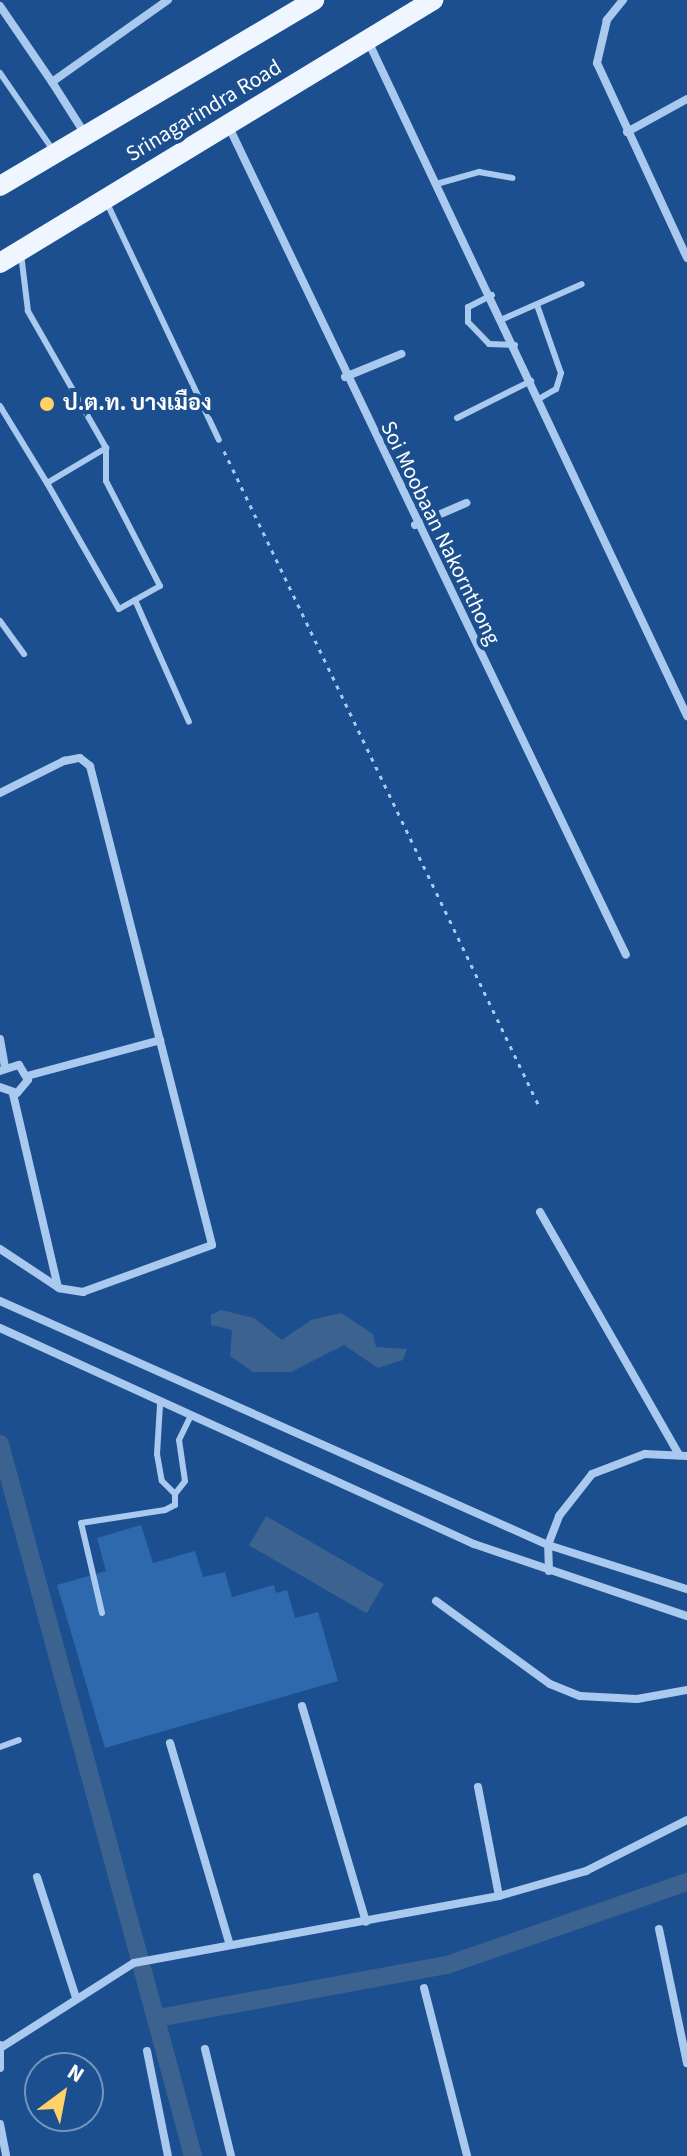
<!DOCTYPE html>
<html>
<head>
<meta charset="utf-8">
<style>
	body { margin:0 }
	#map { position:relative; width:687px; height:2156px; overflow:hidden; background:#1b4f8f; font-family:"Source Sans 3",Sarabun,sans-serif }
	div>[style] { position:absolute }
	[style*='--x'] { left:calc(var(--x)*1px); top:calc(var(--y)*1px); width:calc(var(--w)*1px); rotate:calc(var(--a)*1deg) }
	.green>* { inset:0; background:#2e69ad }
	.water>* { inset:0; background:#3c6290; transform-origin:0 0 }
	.canal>* { height:18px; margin:-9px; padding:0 9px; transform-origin:9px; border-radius:9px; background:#3c6290 }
	.path>* { height:3px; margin-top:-1.5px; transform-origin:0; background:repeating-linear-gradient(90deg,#a9c9ee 0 4px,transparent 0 10px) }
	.lane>* { height:6px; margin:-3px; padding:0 3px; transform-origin:3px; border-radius:3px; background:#a9c9ee }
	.street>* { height:8px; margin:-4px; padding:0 4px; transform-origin:4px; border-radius:4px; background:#a9c9ee }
	.primary>* { height:20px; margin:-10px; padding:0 10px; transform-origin:10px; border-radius:10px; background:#f0f6ff }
	.dots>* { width:22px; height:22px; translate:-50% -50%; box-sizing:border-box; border:4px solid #1b4f8f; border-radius:50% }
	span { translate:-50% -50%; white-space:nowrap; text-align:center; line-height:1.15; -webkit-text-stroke:8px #1b4f8f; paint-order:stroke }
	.street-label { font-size:22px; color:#fff }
	.poi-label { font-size:22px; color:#fff; font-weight:700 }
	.left { translate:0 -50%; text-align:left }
	.north { position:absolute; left:24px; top:2052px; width:80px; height:80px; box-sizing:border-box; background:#1b4f8f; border:2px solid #7695bc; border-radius:50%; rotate:32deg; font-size:22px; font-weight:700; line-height:32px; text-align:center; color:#fff }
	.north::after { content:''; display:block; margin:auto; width:28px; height:36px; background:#ffd166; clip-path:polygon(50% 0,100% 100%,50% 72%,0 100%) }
</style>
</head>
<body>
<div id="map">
	<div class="green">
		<i style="clip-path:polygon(141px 1525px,153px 1563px,195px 1551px,203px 1577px,225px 1572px,232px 1597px,274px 1585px,276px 1593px,287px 1590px,295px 1618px,318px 1612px,338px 1681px,105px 1748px,57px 1585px,106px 1571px,97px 1538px)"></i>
	</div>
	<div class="water">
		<i style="clip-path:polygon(221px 1310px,254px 1318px,282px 1340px,311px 1320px,341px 1313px,373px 1334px,376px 1347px,407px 1349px,403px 1360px,378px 1368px,344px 1345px,291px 1372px,253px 1372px,230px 1356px,232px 1330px,211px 1325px,211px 1315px)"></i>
		<i style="left:266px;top:1516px;width:136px;height:34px;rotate:30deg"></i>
	</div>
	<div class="canal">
		<i style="--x:0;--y:1444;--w:738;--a:74.83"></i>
		<i style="--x:158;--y:2018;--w:294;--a:-10.4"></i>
		<i style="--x:447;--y:1965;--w:254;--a:-19.1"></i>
	</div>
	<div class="path">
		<i style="--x:224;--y:451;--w:727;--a:64.32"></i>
	</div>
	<div class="lane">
		<i style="--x:0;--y:73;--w:93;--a:55.5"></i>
		<i style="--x:440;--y:183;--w:41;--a:-15.8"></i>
		<i style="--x:479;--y:172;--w:34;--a:10"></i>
		<i style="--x:106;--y:201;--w:264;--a:64.7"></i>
		<i style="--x:492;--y:295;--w:27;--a:153"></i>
		<i style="--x:468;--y:307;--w:15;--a:90"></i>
		<i style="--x:468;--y:322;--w:30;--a:46"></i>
		<i style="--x:489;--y:344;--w:26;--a:2"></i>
		<i style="--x:537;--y:305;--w:72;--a:70.6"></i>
		<i style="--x:561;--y:373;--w:17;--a:107"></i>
		<i style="--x:556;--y:389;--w:20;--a:150"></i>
		<i style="--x:503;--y:319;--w:86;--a:-23.9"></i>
		<i style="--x:0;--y:406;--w:90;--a:58.6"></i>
		<i style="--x:47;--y:483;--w:69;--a:-30.7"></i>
		<i style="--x:106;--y:448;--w:158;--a:-119.7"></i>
		<i style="--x:28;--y:311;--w:57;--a:-97"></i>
		<i style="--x:457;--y:418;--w:83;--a:-26.6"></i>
		<i style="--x:47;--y:483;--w:145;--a:60.3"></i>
		<i style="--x:119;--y:609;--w:47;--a:-29.3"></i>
		<i style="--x:160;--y:586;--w:118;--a:-117.2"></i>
		<i style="--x:106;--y:481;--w:33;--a:-90"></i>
		<i style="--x:135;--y:600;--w:133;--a:66.1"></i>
		<i style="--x:0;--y:621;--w:41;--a:54"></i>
		<i style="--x:160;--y:1405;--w:49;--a:93.5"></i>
		<i style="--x:157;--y:1454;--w:27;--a:80"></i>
		<i style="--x:162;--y:1481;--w:18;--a:45"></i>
		<i style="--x:175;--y:1494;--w:16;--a:-52"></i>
		<i style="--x:185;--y:1481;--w:41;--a:-98.3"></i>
		<i style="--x:179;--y:1440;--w:25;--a:-64"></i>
		<i style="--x:102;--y:1613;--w:92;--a:-103.1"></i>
		<i style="--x:81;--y:1523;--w:85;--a:-8.8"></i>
		<i style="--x:165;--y:1510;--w:11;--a:-27"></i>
		<i style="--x:175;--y:1505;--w:11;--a:-90"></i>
		<i style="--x:0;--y:1747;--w:20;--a:-20"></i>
	</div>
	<div class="street">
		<i style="--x:623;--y:0;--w:26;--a:129"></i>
		<i style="--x:607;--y:20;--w:44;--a:103.1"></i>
		<i style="--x:597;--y:63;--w:215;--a:65.2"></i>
		<i style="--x:0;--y:6;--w:92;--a:55.6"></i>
		<i style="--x:368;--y:41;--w:747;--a:64.7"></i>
		<i style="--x:228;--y:125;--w:920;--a:64.38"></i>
		<i style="--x:627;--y:132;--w:68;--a:-28.8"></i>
		<i style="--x:85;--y:134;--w:62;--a:-122.4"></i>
		<i style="--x:52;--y:82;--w:142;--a:-35.3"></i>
		<i style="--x:345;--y:377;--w:61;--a:-22.3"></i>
		<i style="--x:415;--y:525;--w:56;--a:-23.3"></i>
		<i style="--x:0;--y:793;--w:72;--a:-26.6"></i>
		<i style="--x:64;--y:761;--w:16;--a:-11"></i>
		<i style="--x:80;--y:758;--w:13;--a:39"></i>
		<i style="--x:90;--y:766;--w:494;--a:75.7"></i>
		<i style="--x:212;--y:1245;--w:137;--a:160"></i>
		<i style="--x:83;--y:1292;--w:24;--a:-171"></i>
		<i style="--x:59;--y:1288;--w:71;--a:-146.5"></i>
		<i style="--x:0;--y:1039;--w:27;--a:80"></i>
		<i style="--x:0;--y:1071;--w:20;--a:-18"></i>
		<i style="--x:19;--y:1065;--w:17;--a:59"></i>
		<i style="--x:28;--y:1080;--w:17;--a:130"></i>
		<i style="--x:17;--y:1093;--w:18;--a:-161"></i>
		<i style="--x:27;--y:1076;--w:138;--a:-15.1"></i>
		<i style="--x:13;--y:1094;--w:198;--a:76.9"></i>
		<i style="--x:540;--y:1212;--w:278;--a:60.2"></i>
		<i style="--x:0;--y:1301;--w:600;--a:24"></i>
		<i style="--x:548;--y:1545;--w:146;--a:17.6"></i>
		<i style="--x:0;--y:1328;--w:521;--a:24.5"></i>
		<i style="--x:474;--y:1544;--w:225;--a:18.7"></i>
		<i style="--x:549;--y:1571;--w:26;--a:-92"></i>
		<i style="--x:548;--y:1545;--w:31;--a:-69"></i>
		<i style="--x:559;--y:1516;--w:53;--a:-51.8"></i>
		<i style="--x:592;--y:1474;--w:57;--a:-20.7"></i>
		<i style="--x:645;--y:1454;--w:42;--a:2.7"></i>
		<i style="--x:436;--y:1601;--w:141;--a:36.1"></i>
		<i style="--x:550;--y:1684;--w:32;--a:22"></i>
		<i style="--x:580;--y:1696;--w:57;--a:3"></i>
		<i style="--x:637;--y:1699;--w:51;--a:-10.2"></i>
		<i style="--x:302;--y:1706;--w:225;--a:73.5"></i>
		<i style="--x:170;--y:1743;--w:208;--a:73.5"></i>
		<i style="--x:478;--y:1787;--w:111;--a:79.1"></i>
		<i style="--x:37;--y:1877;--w:127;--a:72.1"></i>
		<i style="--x:659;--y:1929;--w:137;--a:78.2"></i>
		<i style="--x:424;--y:1988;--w:173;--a:75.6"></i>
		<i style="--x:0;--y:2045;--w:23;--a:90"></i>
		<i style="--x:2;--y:2047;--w:156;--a:-32.5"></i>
		<i style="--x:134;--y:1963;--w:371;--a:-10.4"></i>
		<i style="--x:499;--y:1896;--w:91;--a:-16"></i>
		<i style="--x:586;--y:1871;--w:113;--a:-26.8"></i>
		<i style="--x:205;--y:2049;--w:110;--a:76.3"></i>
		<i style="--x:147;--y:2051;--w:107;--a:78.7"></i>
		<i style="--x:0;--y:2124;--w:33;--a:79"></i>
	</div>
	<div class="primary">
		<i style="--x:0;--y:186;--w:365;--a:-30.6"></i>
		<i style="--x:0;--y:263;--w:507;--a:-31.27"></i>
	</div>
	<div class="dots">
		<i style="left:47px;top:404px;background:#ffd166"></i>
	</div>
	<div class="street-label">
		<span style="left:204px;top:111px;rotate:-31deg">Srinagarindra Road</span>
		<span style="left:440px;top:533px;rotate:64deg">Soi Moobaan Nakornthong</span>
	</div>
	<div class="poi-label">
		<span class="left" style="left:63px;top:404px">ป.ต.ท. บางเมือง</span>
	</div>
	<div class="north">N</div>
</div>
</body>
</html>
